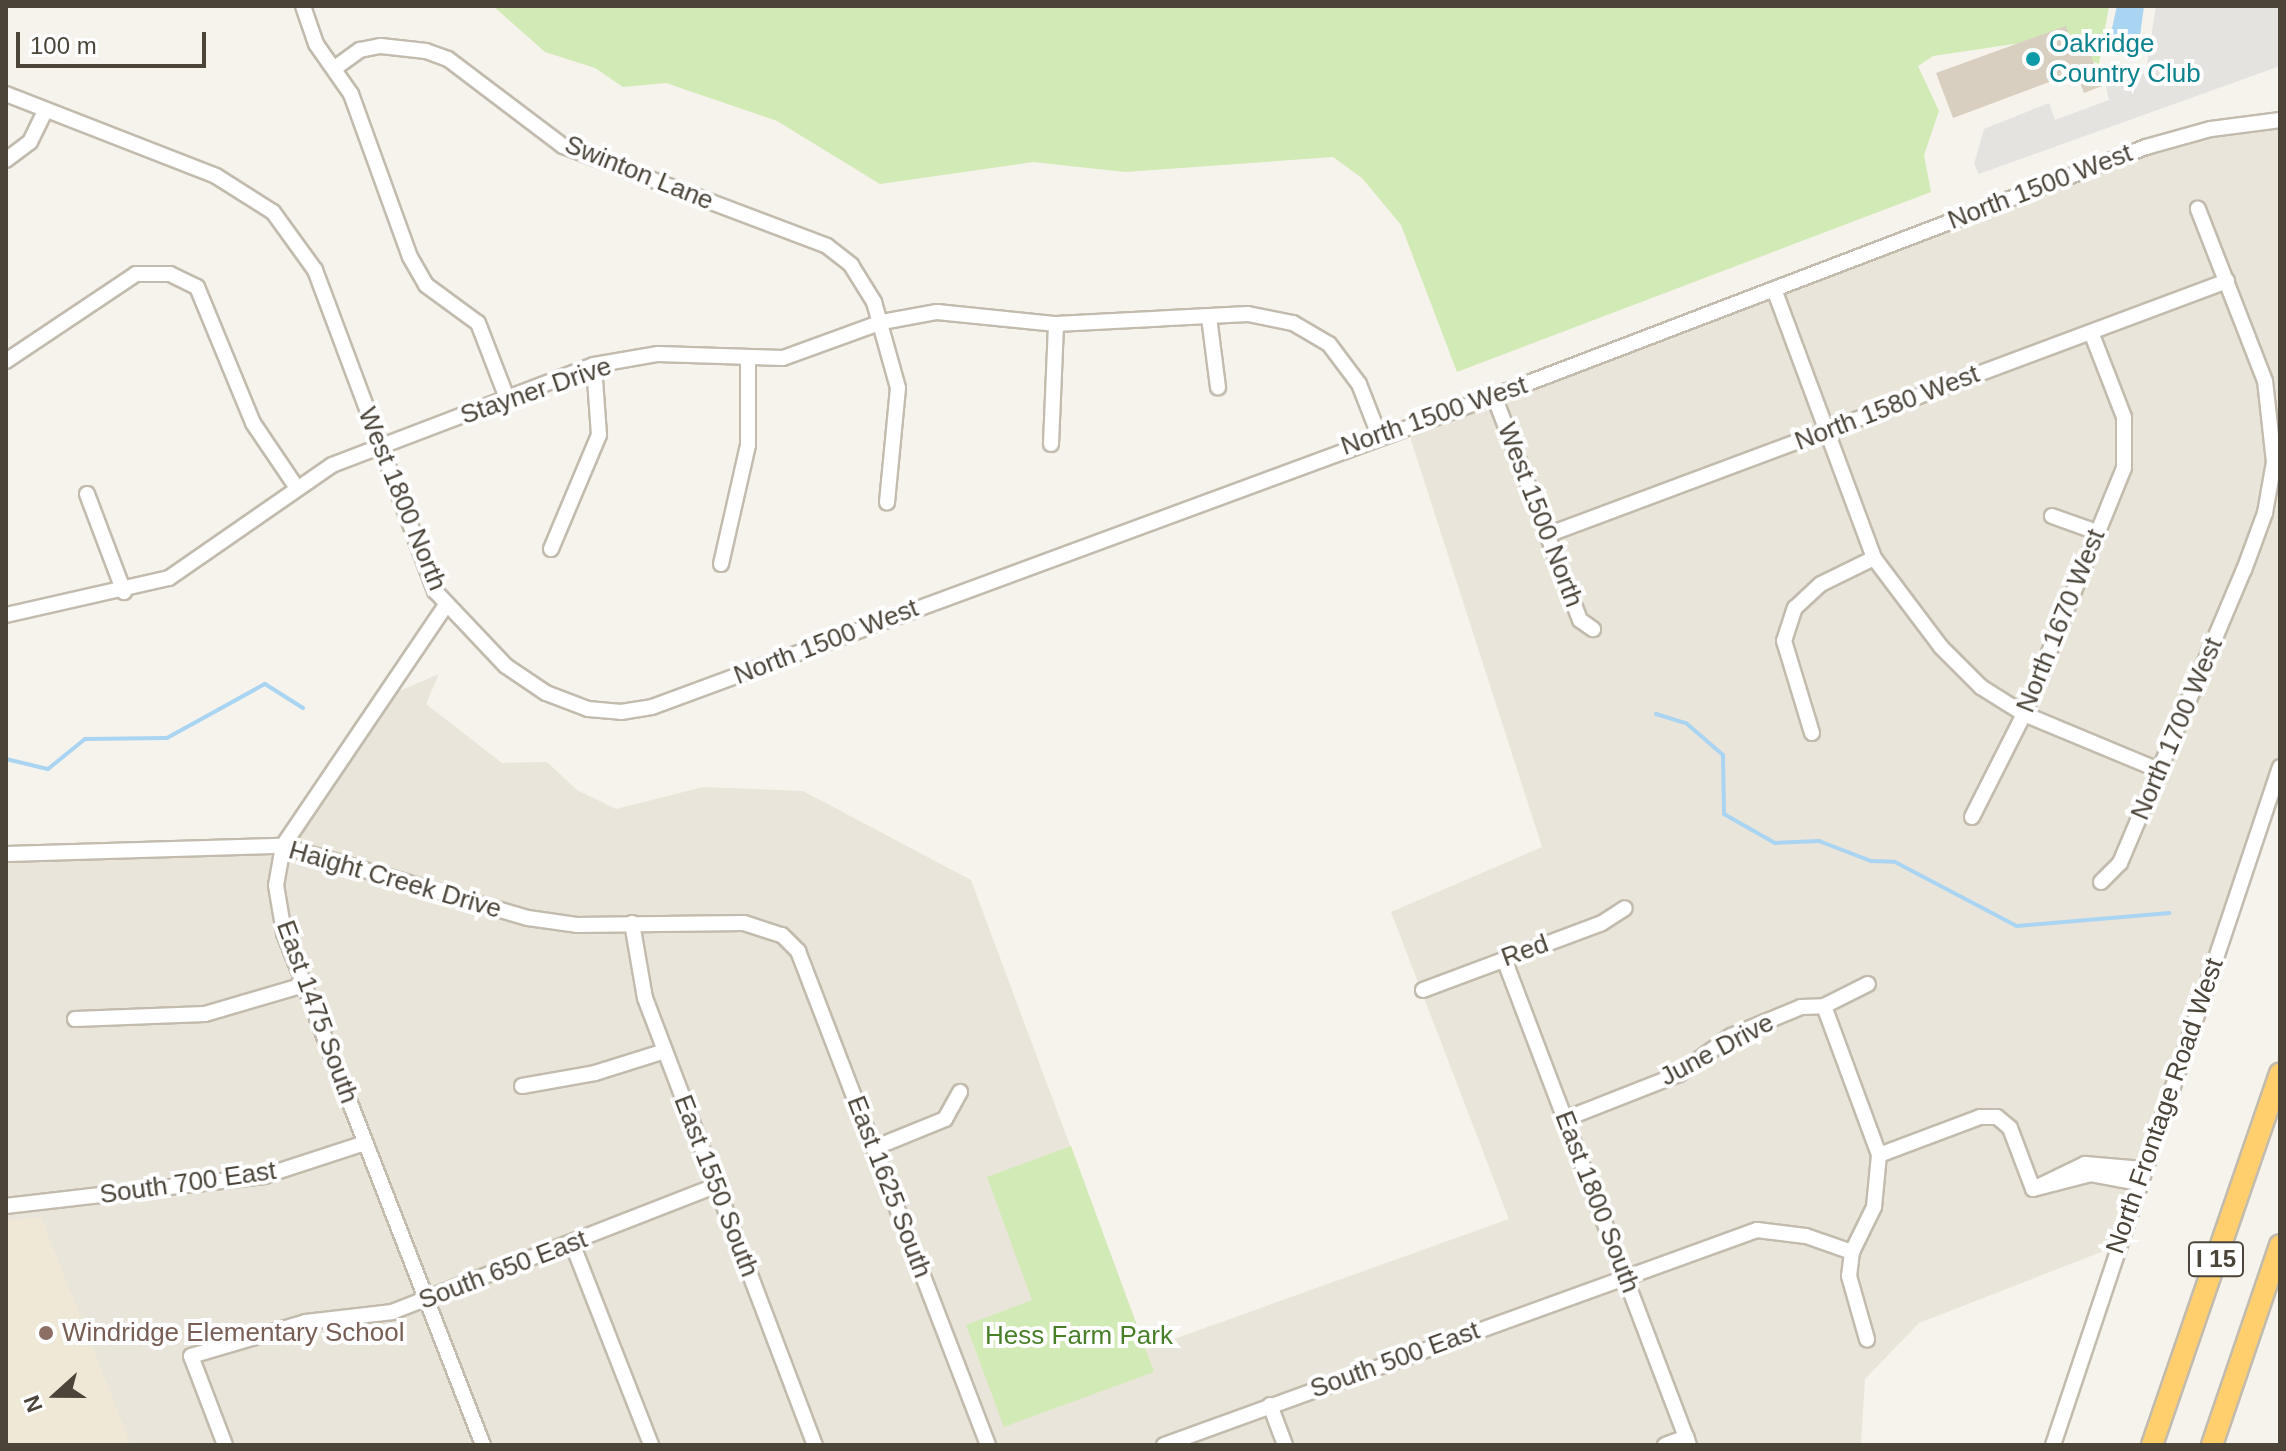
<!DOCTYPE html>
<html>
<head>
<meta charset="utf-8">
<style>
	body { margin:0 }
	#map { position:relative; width:2286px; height:1451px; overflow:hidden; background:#f6f3ec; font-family:Helvetica,sans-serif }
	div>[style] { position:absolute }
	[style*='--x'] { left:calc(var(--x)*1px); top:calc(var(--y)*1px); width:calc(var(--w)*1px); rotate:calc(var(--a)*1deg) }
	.residential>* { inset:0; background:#eae5da }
	.education>* { inset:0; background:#efe8d6 }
	.green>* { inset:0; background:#d2eab5 }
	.parking>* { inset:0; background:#e5e3e0 }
	.water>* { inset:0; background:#a9d4f2 }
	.stream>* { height:4px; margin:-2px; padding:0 2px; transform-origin:2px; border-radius:2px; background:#a9d4f2 }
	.building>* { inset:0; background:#d8cfc1 }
	.roads { filter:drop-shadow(2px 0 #c2bbae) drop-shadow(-2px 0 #c2bbae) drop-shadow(0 2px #c2bbae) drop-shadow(0 -2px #c2bbae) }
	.minor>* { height:14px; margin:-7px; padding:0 7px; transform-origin:7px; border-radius:7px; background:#fff }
	.highway>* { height:20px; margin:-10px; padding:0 10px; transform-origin:10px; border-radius:10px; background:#ffcf6e }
	.dots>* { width:22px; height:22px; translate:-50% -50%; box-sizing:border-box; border:4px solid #fff; border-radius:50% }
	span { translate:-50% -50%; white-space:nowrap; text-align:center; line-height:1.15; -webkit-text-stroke:8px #fff; paint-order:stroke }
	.shield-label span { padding:2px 6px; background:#fff; border:2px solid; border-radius:6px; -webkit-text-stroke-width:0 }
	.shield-label { font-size:24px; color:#4b4439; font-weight:700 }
	.culture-label { font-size:26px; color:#0d838f }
	.left { translate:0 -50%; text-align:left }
	.street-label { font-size:26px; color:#4b4439 }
	.education-label { font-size:26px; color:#785e54 }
	.park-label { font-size:26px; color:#4a7f2a }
	.frame { position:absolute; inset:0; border:8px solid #4b4439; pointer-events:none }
	.north { position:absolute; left:16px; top:1355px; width:80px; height:80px; -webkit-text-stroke:6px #fff; paint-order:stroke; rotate:249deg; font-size:22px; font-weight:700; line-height:32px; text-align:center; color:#4b4439 }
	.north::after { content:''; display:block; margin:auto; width:28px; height:36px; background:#4b4439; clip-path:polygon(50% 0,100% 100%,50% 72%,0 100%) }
	.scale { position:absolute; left:16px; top:32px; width:190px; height:36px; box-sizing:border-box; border:4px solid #4b4439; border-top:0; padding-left:10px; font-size:24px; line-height:28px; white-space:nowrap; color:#4b4439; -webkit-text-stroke:6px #fff; paint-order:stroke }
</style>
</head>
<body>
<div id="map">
	<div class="residential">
		<i style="clip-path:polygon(2280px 120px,2280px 767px,2119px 1245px,1919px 1323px,1865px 1379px,1861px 1445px,6px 1445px,6px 856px,282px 846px,381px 699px,439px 674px,426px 704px,502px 763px,547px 762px,577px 790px,616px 809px,703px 787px,803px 791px,971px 880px,1146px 1349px,1509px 1219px,1391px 912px,1542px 847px,1411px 440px,1411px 423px,2146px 147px)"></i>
	</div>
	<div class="education">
		<i style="clip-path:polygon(41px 1217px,131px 1445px,6px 1445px,6px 1221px)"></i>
	</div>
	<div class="green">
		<i style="clip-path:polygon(493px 6px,2109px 6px,2099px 64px,2040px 40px,1933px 56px,1918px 66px,1939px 111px,1924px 155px,1931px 192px,1457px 372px,1401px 225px,1362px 178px,1333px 157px,1125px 172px,1033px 162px,880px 184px,777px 121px,666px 83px,623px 87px,595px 68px,545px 52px)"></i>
		<i style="clip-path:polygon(1071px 1146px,1154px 1372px,1004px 1427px,966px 1325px,1032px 1300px,987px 1177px)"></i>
	</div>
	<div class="parking">
		<i style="clip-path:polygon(2156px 6px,2280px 6px,2280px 66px,1979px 174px,1974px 164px,1984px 129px,2049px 103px,2055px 120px,2109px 100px,2106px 86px,2144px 73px,2147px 80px,2156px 77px,2156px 66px,2147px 64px)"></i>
	</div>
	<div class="water">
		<i style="clip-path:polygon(2117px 6px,2144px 6px,2138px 51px,2108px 46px)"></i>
	</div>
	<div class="stream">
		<i style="--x:1656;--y:714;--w:31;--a:17"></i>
		<i style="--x:1686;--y:723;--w:49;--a:40.9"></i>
		<i style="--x:1723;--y:755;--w:59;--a:89"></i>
		<i style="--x:1724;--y:814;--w:59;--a:29.6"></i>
		<i style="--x:1775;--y:843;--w:44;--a:-2.6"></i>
		<i style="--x:1819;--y:841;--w:56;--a:21"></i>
		<i style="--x:1871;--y:861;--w:24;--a:2"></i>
		<i style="--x:1895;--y:862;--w:138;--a:27.7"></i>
		<i style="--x:2017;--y:926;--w:153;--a:-4.9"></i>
		<i style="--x:6;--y:759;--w:43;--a:13.4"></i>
		<i style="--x:48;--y:769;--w:48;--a:-39"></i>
		<i style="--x:85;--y:739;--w:82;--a:-0.7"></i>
		<i style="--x:167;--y:738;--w:112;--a:-28.9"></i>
		<i style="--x:265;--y:684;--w:45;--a:32.3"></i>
	</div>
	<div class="building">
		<i style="clip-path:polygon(2066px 26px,2074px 47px,2086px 42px,2102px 86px,2084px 93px,2076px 72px,1953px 118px,1936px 73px)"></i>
	</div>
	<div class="roads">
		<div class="minor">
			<i style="--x:303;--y:6;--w:40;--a:71.1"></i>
			<i style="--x:316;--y:44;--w:61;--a:55"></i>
			<i style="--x:351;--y:94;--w:173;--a:70.1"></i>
			<i style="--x:410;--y:257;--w:32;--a:60"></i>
			<i style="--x:426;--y:285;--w:64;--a:36.2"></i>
			<i style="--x:478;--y:323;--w:80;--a:68.9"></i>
			<i style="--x:335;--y:68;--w:31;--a:-36"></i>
			<i style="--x:360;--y:50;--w:21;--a:-11"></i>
			<i style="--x:381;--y:46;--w:45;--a:6.3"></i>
			<i style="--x:426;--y:51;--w:23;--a:20"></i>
			<i style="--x:448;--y:59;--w:144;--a:37.1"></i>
			<i style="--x:563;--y:146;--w:282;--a:20.7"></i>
			<i style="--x:827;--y:246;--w:31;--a:38"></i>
			<i style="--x:851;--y:265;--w:44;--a:58.1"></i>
			<i style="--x:874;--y:302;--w:89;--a:74.4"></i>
			<i style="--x:898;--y:388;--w:115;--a:95.5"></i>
			<i style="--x:6;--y:94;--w:225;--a:21.3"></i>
			<i style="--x:216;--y:176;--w:67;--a:32.3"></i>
			<i style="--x:273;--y:212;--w:72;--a:54.1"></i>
			<i style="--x:315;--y:270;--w:343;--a:69.5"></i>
			<i style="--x:435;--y:591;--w:103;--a:46.6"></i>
			<i style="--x:506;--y:666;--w:48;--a:34"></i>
			<i style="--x:546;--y:693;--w:45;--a:20.9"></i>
			<i style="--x:588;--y:709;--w:33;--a:5"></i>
			<i style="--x:621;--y:712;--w:31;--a:-9"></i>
			<i style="--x:652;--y:707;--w:898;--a:-20.27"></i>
			<i style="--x:1494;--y:396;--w:698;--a:-20.9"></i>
			<i style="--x:2146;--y:147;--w:67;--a:-15.5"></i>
			<i style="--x:2211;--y:129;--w:70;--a:-7.4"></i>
			<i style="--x:6;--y:160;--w:30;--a:-37"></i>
			<i style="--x:30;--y:142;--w:34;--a:-64"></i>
			<i style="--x:1774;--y:289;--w:287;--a:69.6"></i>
			<i style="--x:1874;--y:558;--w:111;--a:53"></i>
			<i style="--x:1941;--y:647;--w:57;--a:45"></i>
			<i style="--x:1981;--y:687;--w:51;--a:32.1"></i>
			<i style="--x:2024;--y:714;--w:148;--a:22.6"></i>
			<i style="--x:1209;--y:317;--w:71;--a:82.7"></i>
			<i style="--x:6;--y:361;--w:156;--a:-33.8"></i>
			<i style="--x:136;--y:274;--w:34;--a:0"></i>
			<i style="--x:170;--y:274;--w:30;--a:26"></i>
			<i style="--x:197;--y:287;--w:147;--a:67.6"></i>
			<i style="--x:253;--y:423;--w:78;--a:55.9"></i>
			<i style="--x:1494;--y:396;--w:240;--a:69"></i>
			<i style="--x:1580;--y:620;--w:16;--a:35"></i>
			<i style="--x:1051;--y:444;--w:120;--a:-87.6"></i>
			<i style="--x:87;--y:494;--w:105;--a:69.3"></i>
			<i style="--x:2052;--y:516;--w:48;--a:19.6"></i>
			<i style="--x:1547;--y:535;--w:726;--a:-20.48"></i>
			<i style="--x:551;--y:549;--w:124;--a:-67.2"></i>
			<i style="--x:599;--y:435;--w:70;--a:-94.1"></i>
			<i style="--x:721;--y:564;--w:122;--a:-77.2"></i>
			<i style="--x:748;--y:445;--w:84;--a:-90"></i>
			<i style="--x:446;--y:605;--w:291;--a:124.1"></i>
			<i style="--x:283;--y:846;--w:40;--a:100"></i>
			<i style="--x:276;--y:885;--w:49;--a:80.5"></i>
			<i style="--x:284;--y:933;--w:549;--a:68.76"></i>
			<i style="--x:6;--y:615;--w:167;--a:-12.8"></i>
			<i style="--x:169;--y:578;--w:198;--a:-34.7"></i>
			<i style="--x:332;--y:465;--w:280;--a:-20.9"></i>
			<i style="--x:594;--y:365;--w:65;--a:-9.8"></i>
			<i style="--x:658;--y:354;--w:125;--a:1.8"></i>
			<i style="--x:783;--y:358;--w:105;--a:-20"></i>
			<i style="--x:882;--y:322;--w:56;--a:-10.3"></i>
			<i style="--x:937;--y:312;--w:120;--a:5.8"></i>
			<i style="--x:1056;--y:324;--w:192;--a:-3"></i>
			<i style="--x:1248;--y:314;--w:46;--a:11.3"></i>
			<i style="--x:1293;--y:323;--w:42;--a:30.3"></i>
			<i style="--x:1329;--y:344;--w:50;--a:53.1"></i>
			<i style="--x:1359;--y:384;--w:55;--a:68.6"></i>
			<i style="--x:1812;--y:733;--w:96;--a:-106.9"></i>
			<i style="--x:1784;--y:641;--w:35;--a:-72"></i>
			<i style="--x:1795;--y:608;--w:35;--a:-43"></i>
			<i style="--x:1821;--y:584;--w:59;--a:-26.1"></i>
			<i style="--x:1972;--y:817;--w:115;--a:-63.2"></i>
			<i style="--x:2024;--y:714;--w:266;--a:-67.9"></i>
			<i style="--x:2124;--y:468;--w:51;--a:-90"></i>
			<i style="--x:2124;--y:417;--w:91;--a:-111.2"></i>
			<i style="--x:6;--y:854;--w:277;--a:-1.7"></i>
			<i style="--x:283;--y:846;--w:255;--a:16.4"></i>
			<i style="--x:528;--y:918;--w:49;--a:8.1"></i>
			<i style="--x:577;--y:925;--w:167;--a:-0.7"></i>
			<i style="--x:744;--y:923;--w:40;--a:18"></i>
			<i style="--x:782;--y:935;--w:23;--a:45"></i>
			<i style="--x:798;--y:951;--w:529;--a:68.96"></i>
			<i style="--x:2101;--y:882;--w:27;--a:-45"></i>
			<i style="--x:2120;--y:863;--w:318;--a:-67.1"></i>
			<i style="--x:2244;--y:570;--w:61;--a:-69.8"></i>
			<i style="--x:2265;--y:513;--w:52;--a:-80"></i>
			<i style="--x:2274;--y:462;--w:81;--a:-96.3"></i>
			<i style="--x:2265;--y:381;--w:185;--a:-111.3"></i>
			<i style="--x:632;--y:923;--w:76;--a:80.2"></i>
			<i style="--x:645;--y:998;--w:478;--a:69.2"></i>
			<i style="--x:1504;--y:959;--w:520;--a:69.16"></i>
			<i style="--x:1423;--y:990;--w:191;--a:-20.5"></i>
			<i style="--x:1602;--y:923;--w:27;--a:-33"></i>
			<i style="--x:1824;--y:1006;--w:159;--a:69.7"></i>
			<i style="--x:1879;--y:1155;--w:52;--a:95.5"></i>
			<i style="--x:1874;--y:1207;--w:50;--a:116.1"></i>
			<i style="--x:1852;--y:1252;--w:24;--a:97"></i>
			<i style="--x:1849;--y:1276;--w:66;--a:74.1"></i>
			<i style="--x:75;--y:1019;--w:130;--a:-2.2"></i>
			<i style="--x:205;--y:1014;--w:103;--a:-16.3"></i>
			<i style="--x:522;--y:1086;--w:74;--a:-10.1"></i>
			<i style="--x:595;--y:1073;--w:73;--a:-17.4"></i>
			<i style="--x:1565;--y:1119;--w:123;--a:-21.5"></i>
			<i style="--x:1679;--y:1074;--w:64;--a:-36.2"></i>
			<i style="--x:1731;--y:1036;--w:76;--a:-22.5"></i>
			<i style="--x:1801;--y:1007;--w:23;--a:-2"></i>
			<i style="--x:1824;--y:1006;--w:49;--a:-26.6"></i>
			<i style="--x:874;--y:1148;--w:77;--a:-22.2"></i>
			<i style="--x:945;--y:1119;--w:31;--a:-61"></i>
			<i style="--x:1879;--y:1155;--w:108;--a:-20.6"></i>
			<i style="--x:1980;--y:1117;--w:17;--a:0"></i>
			<i style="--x:1997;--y:1117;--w:17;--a:40"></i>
			<i style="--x:2010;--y:1128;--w:65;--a:69.3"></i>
			<i style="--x:2033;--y:1189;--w:58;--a:-25.7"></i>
			<i style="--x:2085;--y:1164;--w:58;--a:4.9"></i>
			<i style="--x:2033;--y:1189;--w:60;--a:-14.5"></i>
			<i style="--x:2091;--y:1174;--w:49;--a:10.6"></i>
			<i style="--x:6;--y:1206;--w:260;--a:-6.6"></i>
			<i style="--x:264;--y:1176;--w:106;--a:-18.1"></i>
			<i style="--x:572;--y:1243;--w:217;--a:68.6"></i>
			<i style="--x:1270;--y:1405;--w:43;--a:69.4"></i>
			<i style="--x:225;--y:1445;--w:95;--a:-110.9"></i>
			<i style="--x:191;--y:1356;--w:120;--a:-16.5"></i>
			<i style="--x:306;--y:1322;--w:87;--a:-6.6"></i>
			<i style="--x:392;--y:1312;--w:348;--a:-21.3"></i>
			<i style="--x:1164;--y:1445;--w:631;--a:-19.93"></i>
			<i style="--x:1757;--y:1230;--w:49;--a:7"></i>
			<i style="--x:1806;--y:1236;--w:49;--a:19.2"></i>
			<i style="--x:1665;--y:1445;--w:23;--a:-20"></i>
			<i style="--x:2053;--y:1445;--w:715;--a:-71.49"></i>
		</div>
		<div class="highway">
			<i style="--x:2152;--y:1445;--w:393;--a:-71"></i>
			<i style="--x:2212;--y:1445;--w:211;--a:-71.2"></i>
		</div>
	</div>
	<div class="dots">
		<i style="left:2033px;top:59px;background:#0f9aa8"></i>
		<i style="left:46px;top:1333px;background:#8d6e63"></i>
	</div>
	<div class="shield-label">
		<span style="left:2216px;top:1259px">I 15</span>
	</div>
	<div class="culture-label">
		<span class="left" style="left:2049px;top:59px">Oakridge<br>Country Club</span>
	</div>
	<div class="street-label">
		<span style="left:639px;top:173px;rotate:22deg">Swinton Lane</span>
		<span style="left:2040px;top:187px;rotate:-21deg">North 1500 West</span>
		<span style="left:536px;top:391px;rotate:-19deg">Stayner Drive</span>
		<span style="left:1887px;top:408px;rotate:-21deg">North 1580 West</span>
		<span style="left:1434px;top:416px;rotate:-19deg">North 1500 West</span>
		<span style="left:402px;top:499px;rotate:68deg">West 1800 North</span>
		<span style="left:1540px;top:515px;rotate:69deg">West 1500 North</span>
		<span style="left:2061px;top:621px;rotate:-68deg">North 1670 West</span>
		<span style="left:826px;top:642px;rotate:-21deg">North 1500 West</span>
		<span style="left:2177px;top:729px;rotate:-67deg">North 1700 West</span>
		<span style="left:395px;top:880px;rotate:16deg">Haight Creek Drive</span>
		<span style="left:1525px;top:951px;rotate:-20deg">Red</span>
		<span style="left:317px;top:1012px;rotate:70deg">East 1475 South</span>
		<span style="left:1717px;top:1050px;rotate:-28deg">June Drive</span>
		<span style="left:2165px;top:1106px;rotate:-71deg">North Frontage Road West</span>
		<span style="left:188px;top:1183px;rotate:-8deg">South 700 East</span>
		<span style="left:716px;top:1186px;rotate:69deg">East 1550 South</span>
		<span style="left:889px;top:1187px;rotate:69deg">East 1625 South</span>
		<span style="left:1597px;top:1202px;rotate:69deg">East 1800 South</span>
		<span style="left:503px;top:1270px;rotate:-21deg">South 650 East</span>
		<span style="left:1395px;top:1360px;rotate:-20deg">South 500 East</span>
	</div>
	<div class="education-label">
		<span class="left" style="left:62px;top:1333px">Windridge Elementary School</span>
	</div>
	<div class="park-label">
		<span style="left:1079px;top:1336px">Hess Farm Park</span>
	</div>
	<div class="frame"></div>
	<div class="north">N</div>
	<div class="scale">100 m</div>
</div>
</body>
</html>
